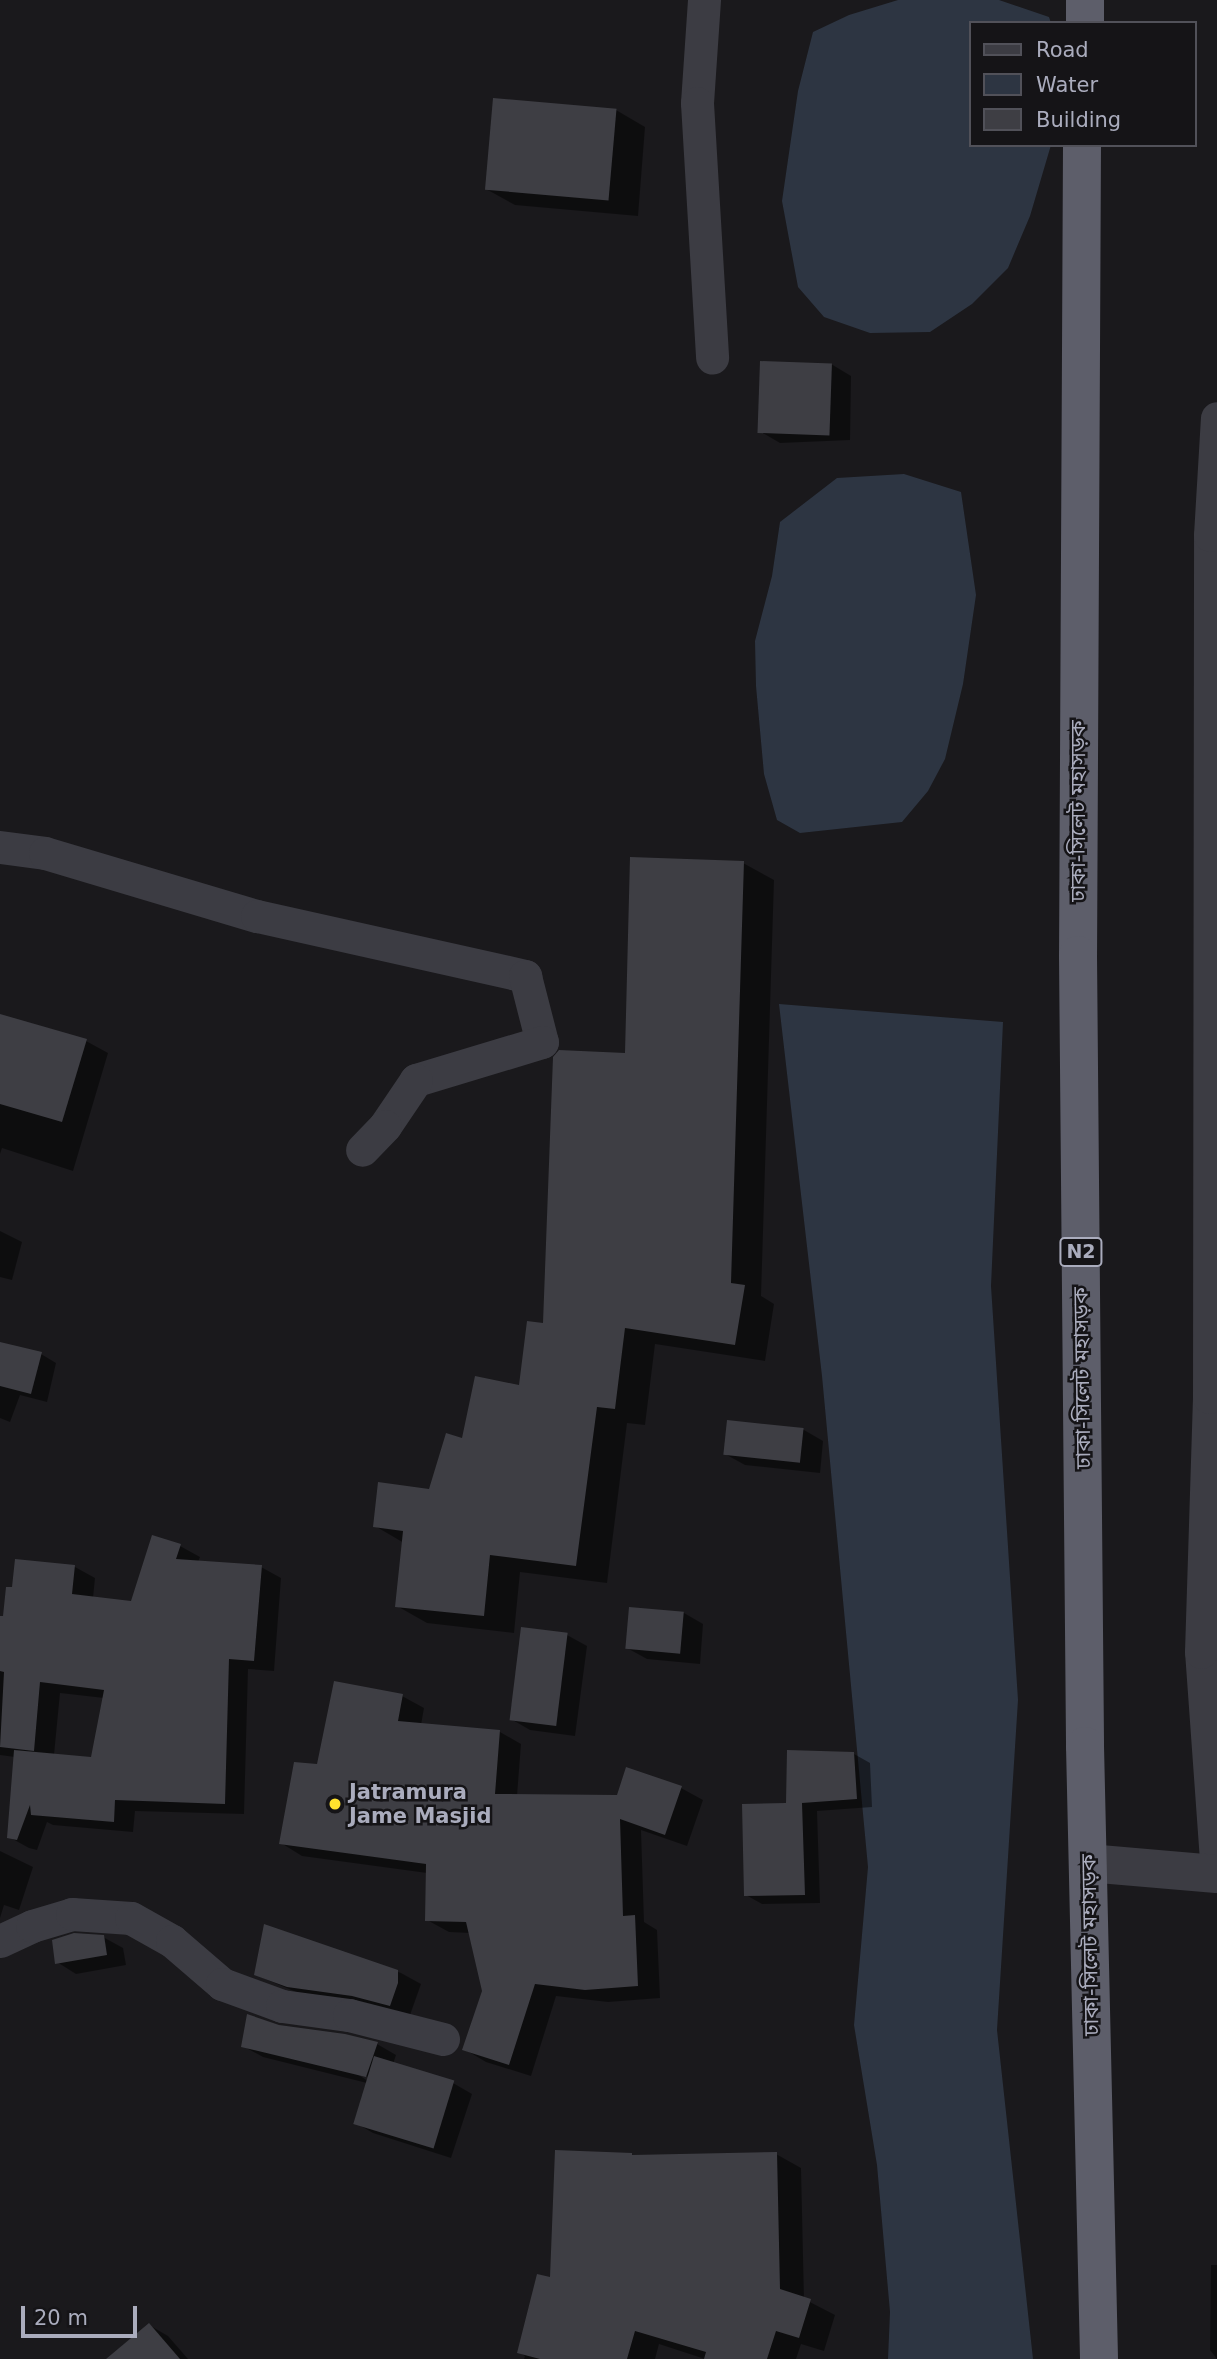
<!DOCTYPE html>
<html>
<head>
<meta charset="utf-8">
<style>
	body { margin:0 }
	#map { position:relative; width:1217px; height:2359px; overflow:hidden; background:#1a191c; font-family:"DejaVu Sans","Noto Sans Bengali",sans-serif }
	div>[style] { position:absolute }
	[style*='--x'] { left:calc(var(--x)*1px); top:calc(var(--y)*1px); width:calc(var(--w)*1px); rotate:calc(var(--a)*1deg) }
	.water>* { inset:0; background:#2d3542 }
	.shadow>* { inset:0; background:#0007 }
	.building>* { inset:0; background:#3e3e44; transform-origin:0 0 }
	.minor>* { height:33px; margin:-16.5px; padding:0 16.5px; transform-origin:16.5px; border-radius:16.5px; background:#3c3c43 }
	.tertiary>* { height:38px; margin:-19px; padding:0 19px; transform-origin:19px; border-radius:19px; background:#3c3c43 }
	.trunk>* { height:38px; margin:-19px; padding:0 19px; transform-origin:19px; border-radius:19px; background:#5d5e6a }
	.dots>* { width:19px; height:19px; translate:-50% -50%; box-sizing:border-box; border:4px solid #151417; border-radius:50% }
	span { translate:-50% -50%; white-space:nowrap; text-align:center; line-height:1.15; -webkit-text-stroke:5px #151417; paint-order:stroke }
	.shield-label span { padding:2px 5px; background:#151417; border:2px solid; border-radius:5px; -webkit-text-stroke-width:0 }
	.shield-label { font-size:19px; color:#aaacbd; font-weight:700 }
	.street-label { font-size:21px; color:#aaacbd }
	.poi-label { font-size:21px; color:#aaacbd; font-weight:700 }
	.left { translate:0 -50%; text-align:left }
	.legend { position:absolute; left:969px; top:21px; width:228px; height:126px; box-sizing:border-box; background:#151417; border:2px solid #515159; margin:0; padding:9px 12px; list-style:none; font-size:21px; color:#aaacbd }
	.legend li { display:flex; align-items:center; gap:14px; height:35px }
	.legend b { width:35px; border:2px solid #515159 }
	.scale { position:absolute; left:21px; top:2306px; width:116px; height:32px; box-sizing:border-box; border:4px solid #aaacbd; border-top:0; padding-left:9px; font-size:21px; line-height:24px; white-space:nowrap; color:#aaacbd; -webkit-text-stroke:5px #151417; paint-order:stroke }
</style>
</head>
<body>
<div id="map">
	<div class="water">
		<i style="clip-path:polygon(898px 0,999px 0,1049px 17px,1051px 23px,970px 23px,970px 145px,1051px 145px,1030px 216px,1008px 268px,972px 304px,930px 332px,870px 333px,824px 317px,798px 287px,782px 201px,798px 91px,813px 32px,849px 15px)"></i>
		<i style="clip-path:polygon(904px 474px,961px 492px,976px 595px,963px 684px,945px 759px,928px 791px,902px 822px,800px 833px,777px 820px,764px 774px,756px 686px,755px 641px,772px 576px,780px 522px,837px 478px)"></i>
		<i style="clip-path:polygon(779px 1004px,1003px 1022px,991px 1286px,1018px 1700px,997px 2030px,1033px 2359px,888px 2359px,890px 2312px,877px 2165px,854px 2025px,868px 1867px,822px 1376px)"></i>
	</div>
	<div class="shadow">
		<i style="clip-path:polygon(616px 110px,645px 127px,638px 216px,515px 205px,486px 189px)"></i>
		<i style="clip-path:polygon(831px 364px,851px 376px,850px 440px,780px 443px,761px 432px)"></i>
		<i style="clip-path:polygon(743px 863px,774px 880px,761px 1296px,774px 1304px,765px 1361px,655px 1344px,645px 1425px,627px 1423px,607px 1583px,520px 1572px,514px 1633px,427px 1623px,397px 1606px,404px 1543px,375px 1526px,430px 1491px,463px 1440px,521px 1387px,545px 1325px,626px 1055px)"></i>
		<i style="clip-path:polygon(0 1020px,86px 1041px,108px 1053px,73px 1171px,2px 1148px,0 1154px)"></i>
		<i style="clip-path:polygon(0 1231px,22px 1242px,12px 1280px,0 1277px)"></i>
		<i style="clip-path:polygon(0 1343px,41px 1354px,56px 1363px,47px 1402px,20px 1395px,10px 1422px,0 1418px)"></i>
		<i style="clip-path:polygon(728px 1422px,804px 1430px,823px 1441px,820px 1473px,745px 1465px,725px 1454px)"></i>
		<i style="clip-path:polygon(evenodd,180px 1546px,200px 1557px,198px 1562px,261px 1567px,281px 1578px,274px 1671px,248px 1669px,244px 1814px,135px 1811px,133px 1832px,53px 1825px,47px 1822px,37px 1850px,29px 1848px,9px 1837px,15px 1757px,0 1755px,0 1617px,4px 1618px,13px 1589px,75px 1567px,95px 1578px,93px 1598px,132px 1603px,180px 1546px,60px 1693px,104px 1698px,92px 1758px,54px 1755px,60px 1693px)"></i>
		<i style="clip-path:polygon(684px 1613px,703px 1624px,700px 1664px,647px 1659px,627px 1648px)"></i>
		<i style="clip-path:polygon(567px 1635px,587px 1646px,575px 1736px,530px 1730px,511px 1719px)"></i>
		<i style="clip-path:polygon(402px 1696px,424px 1708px,421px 1725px,500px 1732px,521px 1744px,517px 1796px,618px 1797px,681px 1788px,703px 1800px,687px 1846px,641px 1830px,644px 1922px,657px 1930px,660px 1998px,608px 2002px,556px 1996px,531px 2076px,486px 2062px,464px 2049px,484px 1991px,470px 1933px,449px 1932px,427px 1920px,427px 1873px,302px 1856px,281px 1843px,318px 1766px)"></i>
		<i style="clip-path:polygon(854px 1754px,870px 1763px,872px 1807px,817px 1811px,820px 1903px,762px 1904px,746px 1895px,788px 1805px)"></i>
		<i style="clip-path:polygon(0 1851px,33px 1867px,19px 1910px,4px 1905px,0 1918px)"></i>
		<i style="clip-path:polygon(265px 1926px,401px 1973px,421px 1984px,410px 2015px,308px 1997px,256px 1975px)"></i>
		<i style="clip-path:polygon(103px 1937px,123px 1948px,126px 1965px,76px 1974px,57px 1962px)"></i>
		<i style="clip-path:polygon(evenodd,279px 2027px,377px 2044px,396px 2055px,393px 2064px,453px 2083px,472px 2094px,451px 2158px,373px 2133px,354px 2122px,367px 2083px,263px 2057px,243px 2046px,279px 2027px,359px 2071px,368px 2077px,368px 2081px,357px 2074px,359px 2071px)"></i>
		<i style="clip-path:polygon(631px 2154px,635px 2157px,776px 2154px,801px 2168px,804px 2299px,835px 2315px,824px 2351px,801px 2344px,796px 2359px,705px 2359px,659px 2344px,655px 2359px,524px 2359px,525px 2356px,519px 2352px,552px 2280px)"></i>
		<i style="clip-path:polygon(1211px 2265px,1217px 2265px,1217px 2359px,1210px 2350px)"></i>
		<i style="clip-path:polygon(149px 2325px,168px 2336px,188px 2359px,109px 2359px)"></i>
	</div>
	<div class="building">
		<i style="left:493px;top:98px;width:124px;height:92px;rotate:5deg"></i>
		<i style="left:760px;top:361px;width:72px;height:72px;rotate:2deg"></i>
		<i style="clip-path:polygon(630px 857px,744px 861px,731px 1283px,745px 1285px,735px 1345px,625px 1328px,615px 1409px,597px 1407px,576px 1566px,490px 1555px,484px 1616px,395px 1607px,403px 1531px,373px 1527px,378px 1482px,429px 1489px,446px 1433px,462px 1438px,475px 1376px,519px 1385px,527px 1321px,543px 1323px,553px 1057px,559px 1050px,625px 1053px)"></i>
		<i style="clip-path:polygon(0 1014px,87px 1039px,62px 1122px,0 1104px)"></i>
		<i style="clip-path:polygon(0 1342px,42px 1352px,31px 1394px,0 1386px)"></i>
		<i style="left:727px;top:1420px;width:77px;height:35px;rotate:6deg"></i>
		<i style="clip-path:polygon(152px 1535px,181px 1544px,176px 1559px,262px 1565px,254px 1661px,229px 1659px,225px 1804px,115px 1800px,114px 1822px,31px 1815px,30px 1805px,17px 1840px,7px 1838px,14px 1750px,91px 1757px,104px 1690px,40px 1682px,34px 1751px,0 1747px,4px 1672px,0 1671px,0 1616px,3px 1616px,6px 1587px,12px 1587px,15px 1559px,75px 1565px,72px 1594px,131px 1601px)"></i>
		<i style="left:629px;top:1607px;width:55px;height:42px;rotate:5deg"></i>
		<i style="left:521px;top:1627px;width:47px;height:94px;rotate:7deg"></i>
		<i style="clip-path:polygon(334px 1681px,403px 1694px,398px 1721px,500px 1730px,495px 1794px,617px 1795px,626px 1767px,682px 1786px,665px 1835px,620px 1819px,623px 1916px,635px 1915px,638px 1986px,585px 1990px,535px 1984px,509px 2065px,462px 2050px,482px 1991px,466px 1922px,425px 1921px,426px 1864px,279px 1844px,294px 1762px,317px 1764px)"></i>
		<i style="clip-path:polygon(787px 1750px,854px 1752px,857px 1799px,802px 1803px,805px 1895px,744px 1896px,742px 1804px,786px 1803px)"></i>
		<i style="clip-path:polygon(264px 1924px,398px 1970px,398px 1983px,390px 2006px,352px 1996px,287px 1987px,254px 1975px)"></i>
		<i style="clip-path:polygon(74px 1933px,104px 1935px,107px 1955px,55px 1964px,52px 1940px)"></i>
		<i style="clip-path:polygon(247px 2014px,279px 2025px,345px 2034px,378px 2042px,366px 2077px,241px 2047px)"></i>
		<i style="left:374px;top:2056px;width:84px;height:71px;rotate:17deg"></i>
		<i style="clip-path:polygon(555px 2150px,632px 2153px,632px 2155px,777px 2152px,780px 2289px,811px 2299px,799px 2338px,776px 2331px,767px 2359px,704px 2359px,706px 2352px,635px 2331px,627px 2359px,540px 2359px,517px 2353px,537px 2274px,550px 2277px)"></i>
		<i style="clip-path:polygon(149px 2323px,180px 2359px,106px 2359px)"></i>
	</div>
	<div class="minor">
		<i style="--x:704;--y:0;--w:103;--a:93.9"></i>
		<i style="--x:697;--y:103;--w:255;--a:86.6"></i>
		<i style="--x:0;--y:847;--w:45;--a:7.6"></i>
		<i style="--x:45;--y:853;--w:221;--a:16.6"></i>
		<i style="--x:257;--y:916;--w:275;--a:12.6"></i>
		<i style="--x:525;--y:976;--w:68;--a:75.6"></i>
		<i style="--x:542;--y:1042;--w:132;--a:163.2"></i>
		<i style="--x:416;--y:1080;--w:55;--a:124"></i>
		<i style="--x:385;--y:1126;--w:33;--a:134"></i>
		<i style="--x:1217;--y:1874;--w:223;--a:-94.1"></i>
		<i style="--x:1201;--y:1652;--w:255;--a:-88.2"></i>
		<i style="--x:1209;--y:1397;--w:862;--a:-89.93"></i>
		<i style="--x:1210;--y:535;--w:117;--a:-86.6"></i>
		<i style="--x:0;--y:1941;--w:35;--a:-25"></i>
		<i style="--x:32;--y:1926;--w:42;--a:-16.7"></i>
		<i style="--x:72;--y:1914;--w:59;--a:3.9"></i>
		<i style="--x:131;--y:1918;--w:47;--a:29.3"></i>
		<i style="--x:172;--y:1941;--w:66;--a:40.7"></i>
		<i style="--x:222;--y:1984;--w:64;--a:20.1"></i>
		<i style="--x:282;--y:2006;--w:68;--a:7.7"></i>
		<i style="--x:349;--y:2015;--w:97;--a:14.3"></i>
	</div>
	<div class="tertiary">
		<i style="--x:1088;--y:1863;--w:129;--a:4.9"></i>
	</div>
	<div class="trunk">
		<i style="--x:1085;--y:23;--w:23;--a:-90"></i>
		<i style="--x:1082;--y:145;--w:810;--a:90.28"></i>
		<i style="--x:1078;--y:955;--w:791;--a:89.49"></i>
		<i style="--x:1085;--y:1746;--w:613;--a:88.69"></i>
	</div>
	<div class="dots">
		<i style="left:335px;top:1804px;background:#ffe22e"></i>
	</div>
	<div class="shield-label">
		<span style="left:1081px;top:1252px">N2</span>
	</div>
	<div class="street-label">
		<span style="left:1078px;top:811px;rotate:-90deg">ঢাকা-সিলেট মহাসড়ক</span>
		<span style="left:1082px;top:1378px;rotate:-91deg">ঢাকা-সিলেট মহাসড়ক</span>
		<span style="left:1090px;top:1945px;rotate:-91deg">ঢাকা-সিলেট মহাসড়ক</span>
	</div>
	<div class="poi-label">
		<span class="left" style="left:349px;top:1804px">Jatramura<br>Jame Masjid</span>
	</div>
	<ul class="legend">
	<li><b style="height:9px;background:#3c3c43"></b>Road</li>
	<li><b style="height:19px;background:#2d3542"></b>Water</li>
	<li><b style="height:19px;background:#3e3e44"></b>Building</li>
	</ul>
	<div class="scale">20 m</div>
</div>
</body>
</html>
